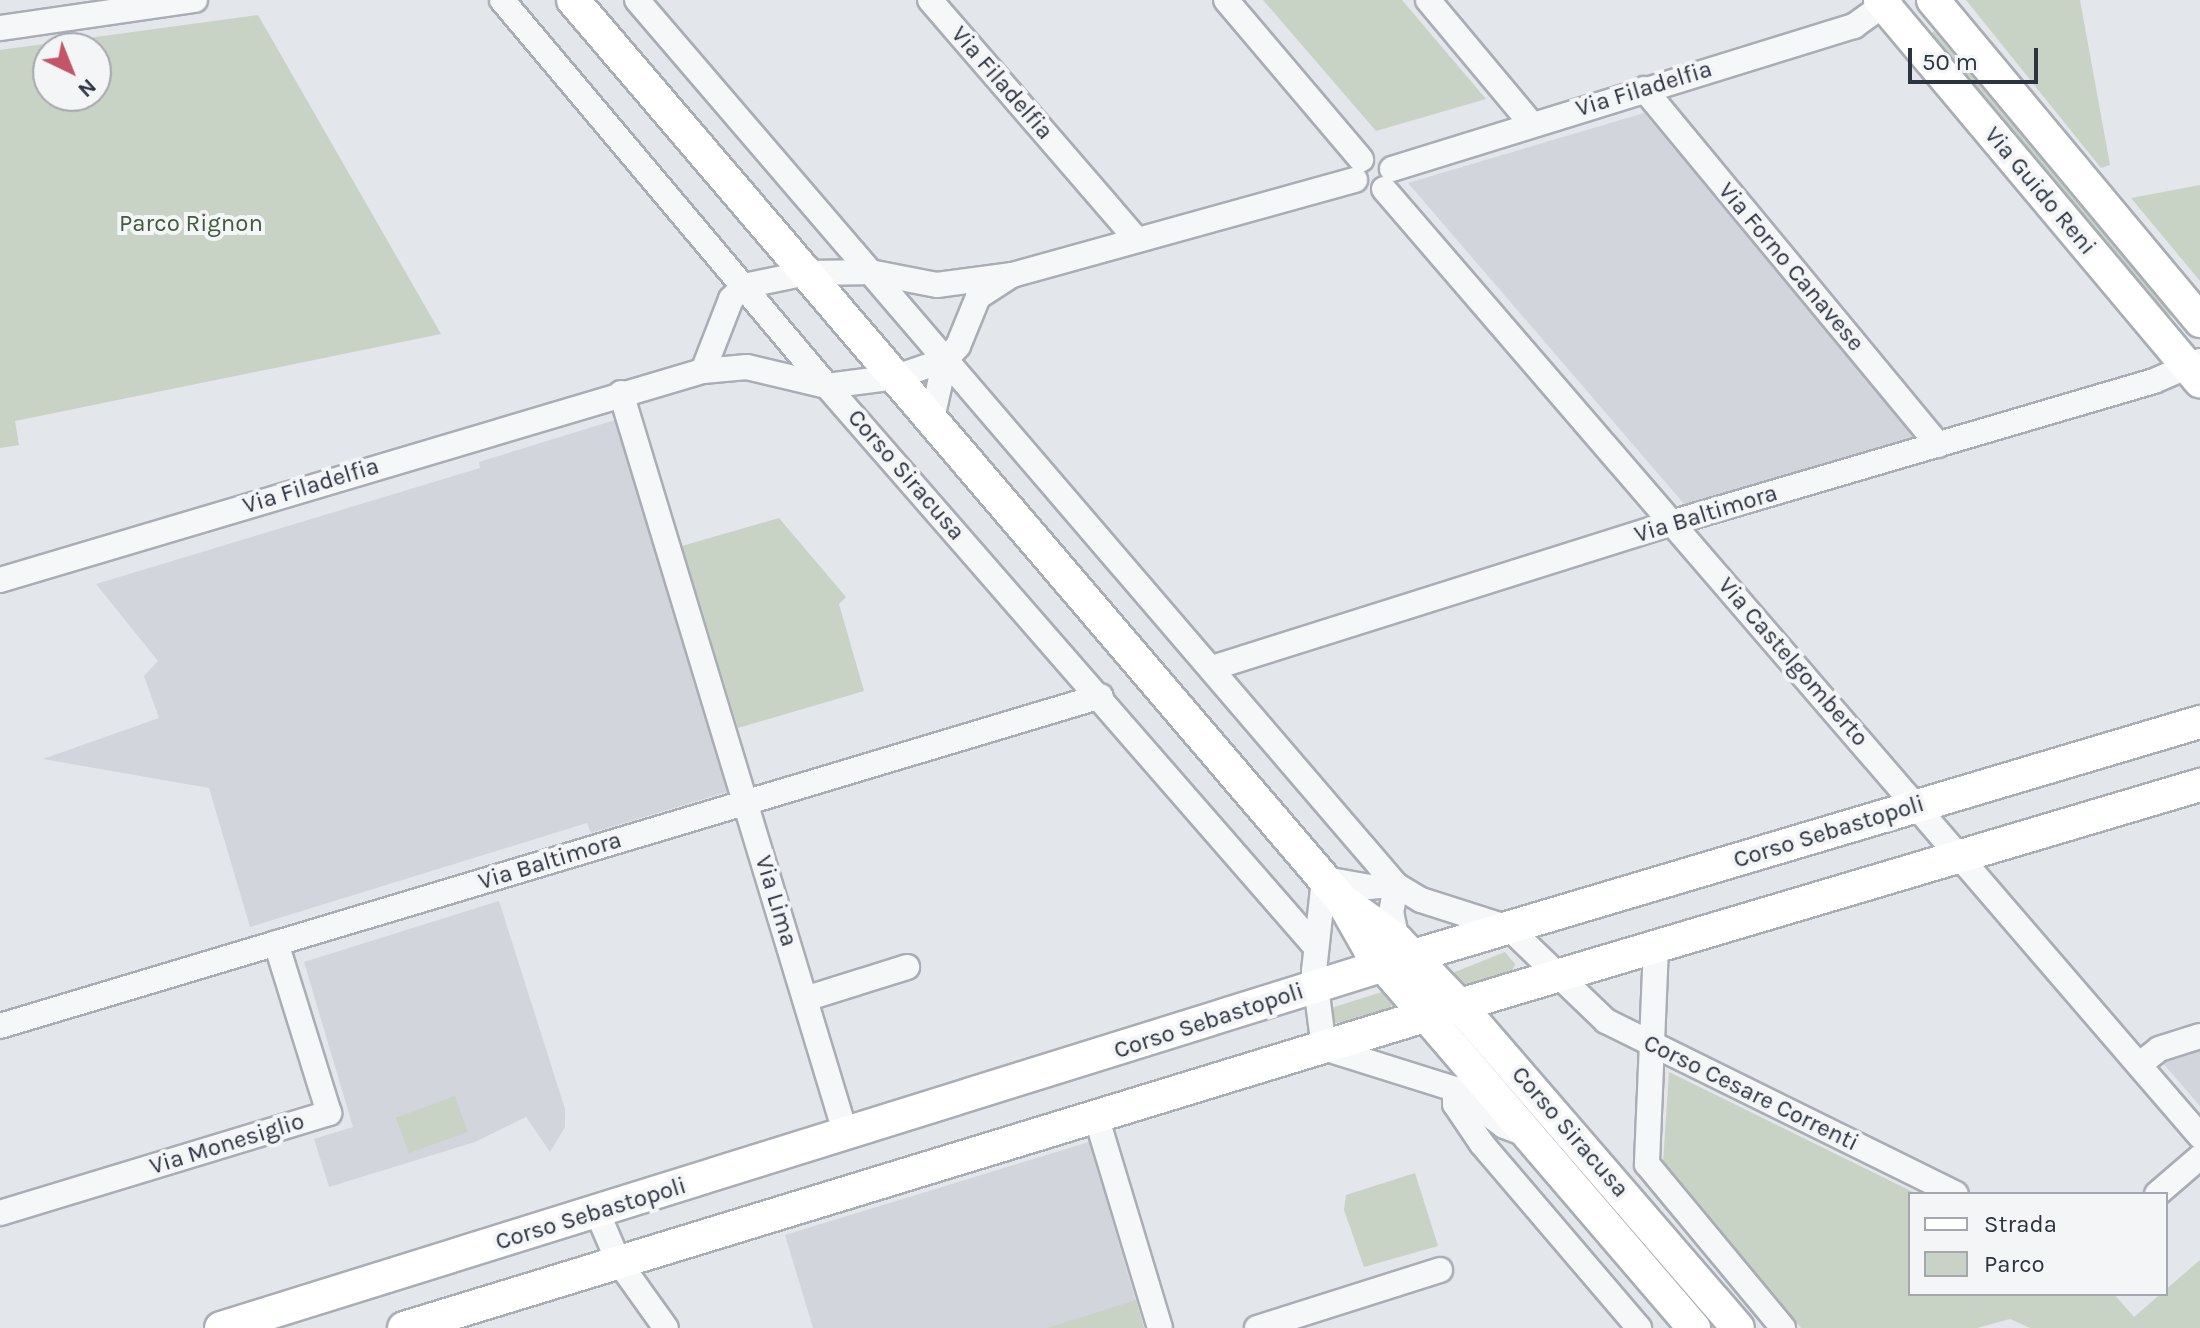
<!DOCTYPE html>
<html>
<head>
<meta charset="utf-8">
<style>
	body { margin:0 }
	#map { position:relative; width:2200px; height:1328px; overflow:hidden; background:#e3e6ea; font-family:Karla,sans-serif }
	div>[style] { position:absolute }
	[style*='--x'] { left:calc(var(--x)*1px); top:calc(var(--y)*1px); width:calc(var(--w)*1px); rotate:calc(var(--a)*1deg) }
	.built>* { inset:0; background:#d2d5dc }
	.green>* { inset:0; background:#c9d3c5; transform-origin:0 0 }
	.roads { filter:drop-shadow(2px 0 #a9adb4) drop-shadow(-2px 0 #a9adb4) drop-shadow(0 2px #a9adb4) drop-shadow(0 -2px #a9adb4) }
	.minor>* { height:24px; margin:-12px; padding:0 12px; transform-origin:12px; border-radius:12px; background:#f6f7f9 }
	.major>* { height:32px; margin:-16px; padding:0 16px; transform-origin:16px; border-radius:16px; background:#fff }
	span { translate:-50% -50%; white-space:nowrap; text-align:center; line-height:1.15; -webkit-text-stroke:8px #f3f5f7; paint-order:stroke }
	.street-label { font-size:24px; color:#2d3441 }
	.park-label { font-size:24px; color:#415b3b }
	.legend { position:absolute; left:1908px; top:1192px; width:260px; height:104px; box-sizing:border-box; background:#f3f5f7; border:2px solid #a4a8ae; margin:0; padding:10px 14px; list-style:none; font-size:24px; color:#2d3441 }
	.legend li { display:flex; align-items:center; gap:16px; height:40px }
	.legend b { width:40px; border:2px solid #a4a8ae }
	.north { position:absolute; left:32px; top:32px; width:80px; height:80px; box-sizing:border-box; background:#f3f5f7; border:2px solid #a4a8ae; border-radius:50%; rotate:137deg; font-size:22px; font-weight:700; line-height:32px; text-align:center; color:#2d3441 }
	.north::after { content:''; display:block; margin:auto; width:28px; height:36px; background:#c25566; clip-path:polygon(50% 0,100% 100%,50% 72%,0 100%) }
	.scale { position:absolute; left:1908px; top:48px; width:130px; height:36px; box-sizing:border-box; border:4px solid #2d3441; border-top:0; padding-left:10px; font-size:24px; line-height:28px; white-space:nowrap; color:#2d3441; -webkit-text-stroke:6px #f3f5f7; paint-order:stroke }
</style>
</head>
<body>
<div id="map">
	<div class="built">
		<i style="clip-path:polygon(1644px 113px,1916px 438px,1685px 505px,1408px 183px)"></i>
		<i style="clip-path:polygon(615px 420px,727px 792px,591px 833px,587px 823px,250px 927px,209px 788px,43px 759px,159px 718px,144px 676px,158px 661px,96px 584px,480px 468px,479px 462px)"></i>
		<i style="clip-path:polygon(499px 901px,565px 1109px,565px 1127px,550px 1152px,526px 1117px,475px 1142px,329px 1187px,314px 1139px,353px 1127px,304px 962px)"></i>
		<i style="clip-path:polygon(2200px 1048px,2200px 1106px,2160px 1060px)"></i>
		<i style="clip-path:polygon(1089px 1142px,1144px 1328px,813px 1328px,785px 1235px)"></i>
	</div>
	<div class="green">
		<i style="clip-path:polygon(1263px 0,1402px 0,1486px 99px,1376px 131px)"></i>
		<i style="clip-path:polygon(1966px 0,2080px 0,2110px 165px,2101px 168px)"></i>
		<i style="clip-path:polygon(evenodd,258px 15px,441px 334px,15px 421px,19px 445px,0 448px,0 50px,258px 15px,96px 48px,96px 96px,48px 96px,48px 48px,96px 48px)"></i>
		<i style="clip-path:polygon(1934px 31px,1996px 105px,2030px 135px,2176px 311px,2168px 318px,2123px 264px,2098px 246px,1925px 39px)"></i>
		<i style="clip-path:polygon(2200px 185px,2200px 281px,2131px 198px)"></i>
		<i style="clip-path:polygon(779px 518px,846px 597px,839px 604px,864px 691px,738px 728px,682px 546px)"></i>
		<i style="clip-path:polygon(1505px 952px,1515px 964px,1512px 972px,1464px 989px,1452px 979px,1455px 972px)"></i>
		<i style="clip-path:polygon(1382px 992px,1392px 1003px,1390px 1011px,1332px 1024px,1331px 1008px)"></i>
		<i style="clip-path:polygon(1669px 1072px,1917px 1194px,1910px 1194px,1910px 1294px,2114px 1294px,2134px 1317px,2200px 1260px,2200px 1328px,2030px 1328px,2010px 1319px,1977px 1328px,1801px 1328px,1663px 1163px)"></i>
		<i style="left:455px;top:1096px;width:38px;height:63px;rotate:70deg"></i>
		<i style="clip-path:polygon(1415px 1173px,1438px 1246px,1364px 1267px,1344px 1210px,1346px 1195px)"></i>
		<i style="clip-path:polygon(1136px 1300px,1144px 1328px,1047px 1328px)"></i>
	</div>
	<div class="roads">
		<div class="minor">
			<i style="--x:502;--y:0;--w:505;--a:49.9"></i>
			<i style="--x:827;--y:386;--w:741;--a:48.94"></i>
			<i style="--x:637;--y:0;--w:1166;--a:49.38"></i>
			<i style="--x:1396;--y:885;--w:29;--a:31"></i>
			<i style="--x:1421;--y:900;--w:92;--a:17.7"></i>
			<i style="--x:1509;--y:928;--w:134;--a:43.8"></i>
			<i style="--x:1606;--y:1021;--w:390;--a:26.3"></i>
			<i style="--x:930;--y:0;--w:317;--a:49.2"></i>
			<i style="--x:1226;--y:0;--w:209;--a:49.7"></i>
			<i style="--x:1428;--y:0;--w:160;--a:50.1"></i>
			<i style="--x:0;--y:28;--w:197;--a:-8.2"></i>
			<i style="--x:1644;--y:89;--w:462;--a:50.4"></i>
			<i style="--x:1392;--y:169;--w:484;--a:-17.2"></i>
			<i style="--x:1854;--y:26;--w:44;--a:-35.8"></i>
			<i style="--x:1384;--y:189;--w:1250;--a:49.25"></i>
			<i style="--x:703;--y:371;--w:77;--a:-68.7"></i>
			<i style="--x:731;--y:299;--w:18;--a:-45"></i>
			<i style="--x:744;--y:286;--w:64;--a:-11.7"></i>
			<i style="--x:807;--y:273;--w:63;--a:-0.9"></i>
			<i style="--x:870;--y:272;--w:68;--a:11"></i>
			<i style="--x:937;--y:285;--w:76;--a:-7.6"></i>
			<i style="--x:1012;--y:275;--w:356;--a:-15.5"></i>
			<i style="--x:621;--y:393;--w:775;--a:73.13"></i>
			<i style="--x:932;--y:419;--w:60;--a:-77.6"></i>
			<i style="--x:0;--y:580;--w:733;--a:-16.56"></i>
			<i style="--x:703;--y:371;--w:44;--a:-5.2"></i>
			<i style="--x:747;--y:367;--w:82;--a:13.4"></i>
			<i style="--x:827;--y:386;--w:70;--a:-7.4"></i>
			<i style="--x:896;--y:377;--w:52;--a:-19.1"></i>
			<i style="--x:945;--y:360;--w:19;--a:-47"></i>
			<i style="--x:958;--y:346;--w:53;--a:-67.8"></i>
			<i style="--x:978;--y:297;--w:40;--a:-32.9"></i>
			<i style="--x:1212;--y:668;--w:485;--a:-17.5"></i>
			<i style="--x:1674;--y:522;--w:500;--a:-16.37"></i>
			<i style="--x:2154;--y:381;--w:50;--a:-23.5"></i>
			<i style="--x:1396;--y:885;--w:26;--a:176"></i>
			<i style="--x:1370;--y:887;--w:47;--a:-170.1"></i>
			<i style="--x:1324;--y:879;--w:93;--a:96.2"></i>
			<i style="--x:1314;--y:971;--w:78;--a:82.6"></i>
			<i style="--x:1324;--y:1048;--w:137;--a:17.4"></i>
			<i style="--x:1455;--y:1089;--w:61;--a:37.1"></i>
			<i style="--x:1504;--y:1126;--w:15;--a:20"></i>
			<i style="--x:1396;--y:885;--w:27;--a:100"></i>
			<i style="--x:1391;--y:912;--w:29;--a:78"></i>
			<i style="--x:1656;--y:947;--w:217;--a:92.4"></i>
			<i style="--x:1647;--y:1164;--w:213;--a:50.3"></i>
			<i style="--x:805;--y:999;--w:107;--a:-17.4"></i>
			<i style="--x:0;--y:1026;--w:1149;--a:-16.68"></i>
			<i style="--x:2140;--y:1064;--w:24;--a:-38"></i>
			<i style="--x:2159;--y:1049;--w:43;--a:-17.6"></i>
			<i style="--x:1455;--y:1089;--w:15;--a:90"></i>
			<i style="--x:1455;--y:1104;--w:48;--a:56"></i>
			<i style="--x:1482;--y:1144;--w:242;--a:49.5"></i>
			<i style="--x:1096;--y:1116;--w:221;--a:73.2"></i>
			<i style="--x:2157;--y:1194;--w:57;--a:-40.7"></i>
			<i style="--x:0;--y:1213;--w:344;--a:-16.9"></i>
			<i style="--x:329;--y:1113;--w:178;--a:-107.3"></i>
			<i style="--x:598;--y:1214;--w:51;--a:66.9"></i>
			<i style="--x:618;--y:1261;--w:82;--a:54.4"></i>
			<i style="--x:1257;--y:1328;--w:192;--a:-17.6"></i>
		</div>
		<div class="major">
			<i style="--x:573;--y:0;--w:1184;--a:49.49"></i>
			<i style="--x:1342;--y:900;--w:68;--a:36"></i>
			<i style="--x:1397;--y:940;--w:91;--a:46.3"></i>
			<i style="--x:1460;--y:1006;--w:425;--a:49.2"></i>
			<i style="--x:1880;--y:0;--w:498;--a:50"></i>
			<i style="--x:1933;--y:0;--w:418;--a:50.2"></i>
			<i style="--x:1345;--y:906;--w:51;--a:60.4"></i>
			<i style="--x:1370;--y:950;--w:498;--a:49.4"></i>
			<i style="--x:221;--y:1328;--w:1249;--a:-17.33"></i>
			<i style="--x:1413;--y:956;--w:821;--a:-16.56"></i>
			<i style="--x:404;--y:1328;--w:1160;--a:-17"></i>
			<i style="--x:1513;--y:989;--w:717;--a:-16.54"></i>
		</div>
	</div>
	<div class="street-label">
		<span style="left:1002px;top:83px;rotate:49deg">Via Filadelfia</span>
		<span style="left:1644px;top:89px;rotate:-17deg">Via Filadelfia</span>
		<span style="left:2040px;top:191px;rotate:50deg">Via Guido Reni</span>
		<span style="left:1791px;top:267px;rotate:50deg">Via Forno Canavese</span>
		<span style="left:906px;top:475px;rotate:49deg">Corso Siracusa</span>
		<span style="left:311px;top:486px;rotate:-17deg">Via Filadelfia</span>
		<span style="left:1706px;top:514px;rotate:-17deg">Via Baltimora</span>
		<span style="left:1793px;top:662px;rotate:49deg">Via Castelgomberto</span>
		<span style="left:1829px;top:832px;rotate:-17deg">Corso Sebastopoli</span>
		<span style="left:550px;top:861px;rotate:-17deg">Via Baltimora</span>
		<span style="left:776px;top:901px;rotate:73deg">Via Lima</span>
		<span style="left:1209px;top:1021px;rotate:-18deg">Corso Sebastopoli</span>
		<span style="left:1751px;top:1093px;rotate:26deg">Corso Cesare Correnti</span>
		<span style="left:1570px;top:1132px;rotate:49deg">Corso Siracusa</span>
		<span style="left:227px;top:1144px;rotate:-17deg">Via Monesiglio</span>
		<span style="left:591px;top:1214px;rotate:-17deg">Corso Sebastopoli</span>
	</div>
	<div class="park-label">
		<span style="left:191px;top:224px">Parco Rignon</span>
	</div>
	<ul class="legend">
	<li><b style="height:10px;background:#fff"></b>Strada</li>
	<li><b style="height:22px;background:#c9d3c5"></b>Parco</li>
	</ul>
	<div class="north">N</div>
	<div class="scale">50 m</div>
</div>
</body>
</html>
